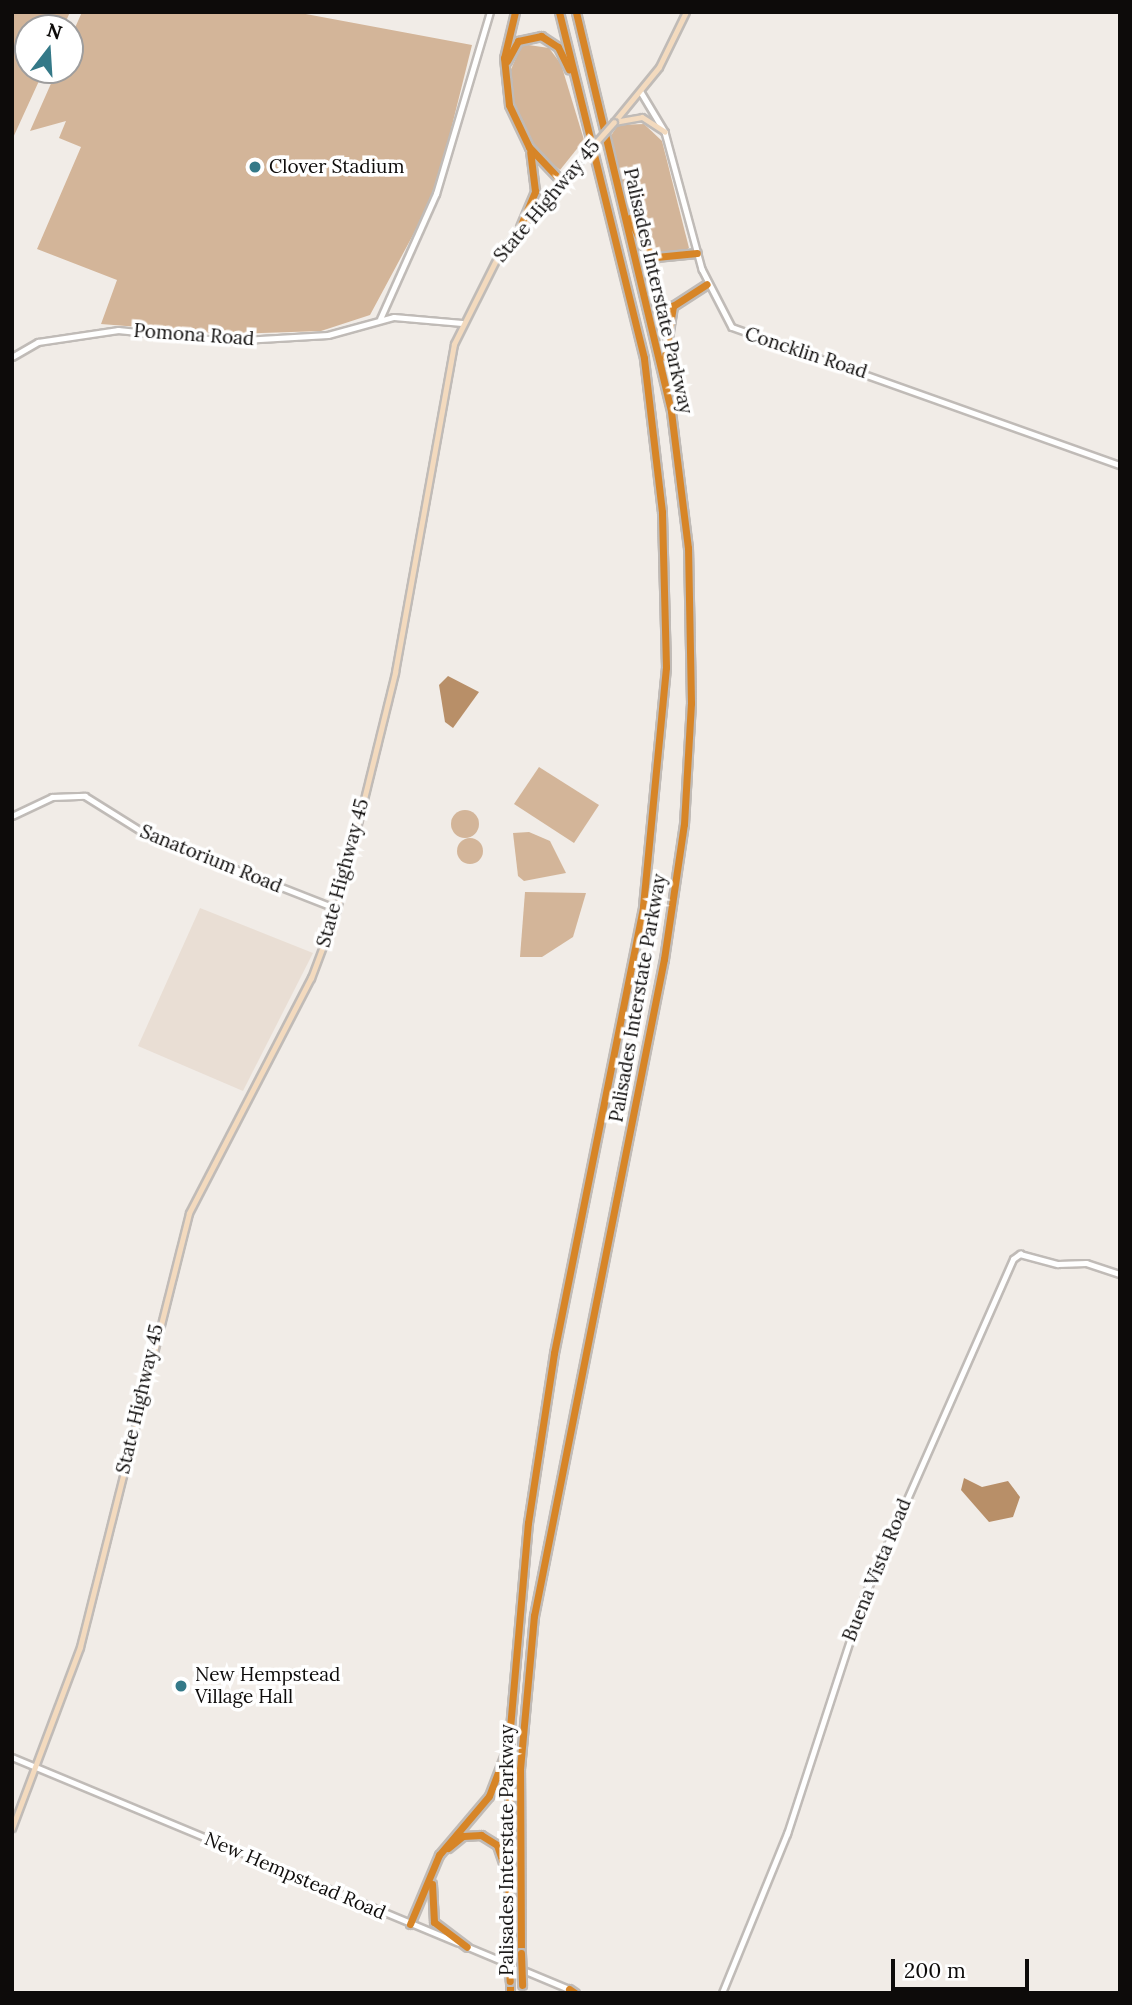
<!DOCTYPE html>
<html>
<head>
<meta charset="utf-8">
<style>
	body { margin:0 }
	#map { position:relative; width:1132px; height:2005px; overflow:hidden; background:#f1ece7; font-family:Lora,serif }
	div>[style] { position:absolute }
	.built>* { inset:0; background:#e9ded4 }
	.green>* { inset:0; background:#d3b599 }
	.round { border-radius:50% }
	.water>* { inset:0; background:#b88f68 }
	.roads { filter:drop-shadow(2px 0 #c0bbb7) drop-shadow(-2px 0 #c0bbb7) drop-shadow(0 2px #c0bbb7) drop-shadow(0 -2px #c0bbb7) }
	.tertiary>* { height:4.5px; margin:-2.25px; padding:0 2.25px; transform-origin:2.25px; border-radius:2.25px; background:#fff }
	.secondary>* { height:5px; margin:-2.5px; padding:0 2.5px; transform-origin:2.5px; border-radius:2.5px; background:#f3dabe }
	.motorway>* { height:7px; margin:-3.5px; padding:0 3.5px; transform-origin:3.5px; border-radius:3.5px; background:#d78527 }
	.bridges { filter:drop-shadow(2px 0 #c0bbb7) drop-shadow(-2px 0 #c0bbb7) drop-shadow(0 2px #c0bbb7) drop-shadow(0 -2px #c0bbb7) }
	.secondary-bridge>* { height:5px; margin:-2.5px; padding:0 2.5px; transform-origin:2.5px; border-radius:2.5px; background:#f3dabe }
	.motorway-bridge>* { height:7px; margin:-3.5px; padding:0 3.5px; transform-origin:3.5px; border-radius:3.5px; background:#d78527 }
	.dots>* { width:19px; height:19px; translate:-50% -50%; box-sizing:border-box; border:4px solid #fff; border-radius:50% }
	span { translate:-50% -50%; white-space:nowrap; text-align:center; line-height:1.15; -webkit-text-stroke:7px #fff; paint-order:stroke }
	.poi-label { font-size:19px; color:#0d0b0a }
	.left { translate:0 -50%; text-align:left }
	.street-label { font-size:19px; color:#0d0b0a }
	.frame { position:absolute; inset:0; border:14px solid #0d0b0a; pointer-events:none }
	.north { position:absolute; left:14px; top:14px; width:70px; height:70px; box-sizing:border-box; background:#fff; border:2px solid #9e9d9d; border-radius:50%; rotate:17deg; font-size:19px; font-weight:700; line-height:28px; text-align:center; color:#0d0b0a }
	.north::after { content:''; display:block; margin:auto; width:24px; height:32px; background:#347988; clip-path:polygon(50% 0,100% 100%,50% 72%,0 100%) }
	.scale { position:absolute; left:891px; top:1959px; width:138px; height:32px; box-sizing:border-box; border:4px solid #0d0b0a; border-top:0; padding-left:9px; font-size:21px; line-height:24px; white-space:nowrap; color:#0d0b0a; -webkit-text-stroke:5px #fff; paint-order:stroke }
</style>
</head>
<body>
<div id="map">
	<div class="built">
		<i style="clip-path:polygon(200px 908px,313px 953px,243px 1091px,138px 1046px)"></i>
	</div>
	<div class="green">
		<i style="clip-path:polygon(12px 12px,70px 12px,63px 28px,28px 28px,28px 70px,44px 70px,12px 140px)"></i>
		<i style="clip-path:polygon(82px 12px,295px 12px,472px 45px,435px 194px,370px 315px,321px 331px,227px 334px,101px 324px,117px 280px,37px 249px,81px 147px,59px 138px,66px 121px,30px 131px,57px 70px,70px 70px,70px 39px)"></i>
		<i style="clip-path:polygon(522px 44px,549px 48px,561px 64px,584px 140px,560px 170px,539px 153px,515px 109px,509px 74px)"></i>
		<i style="clip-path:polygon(644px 124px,662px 141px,689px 248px,676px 257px,657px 252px,639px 233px,608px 140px,618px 125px)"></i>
		<i style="clip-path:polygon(539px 767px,599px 805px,574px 843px,514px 804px)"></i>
		<i class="round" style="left:451px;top:810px;width:28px;height:28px"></i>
		<i style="clip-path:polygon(529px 832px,550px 841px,566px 873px,524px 881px,518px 876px,513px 833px)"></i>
		<i class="round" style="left:457px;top:838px;width:26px;height:26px"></i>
		<i style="clip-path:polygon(525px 892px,586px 893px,573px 937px,542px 957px,520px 957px)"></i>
	</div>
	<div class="water">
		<i style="clip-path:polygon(448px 676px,479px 692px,453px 728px,445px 722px,439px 685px)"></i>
		<i style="clip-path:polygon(964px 1478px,982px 1487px,1008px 1481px,1020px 1497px,1013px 1517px,989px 1522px,961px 1490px)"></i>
	</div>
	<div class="roads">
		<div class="tertiary">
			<i style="left:641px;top:92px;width:47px;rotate:59deg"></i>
			<i style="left:665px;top:132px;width:142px;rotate:74.9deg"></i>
			<i style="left:702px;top:269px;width:65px;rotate:62.7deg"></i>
			<i style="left:732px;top:327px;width:412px;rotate:19.6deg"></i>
			<i style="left:380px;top:319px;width:137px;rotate:-65.9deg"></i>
			<i style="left:436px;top:194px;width:190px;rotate:-73.5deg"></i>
			<i style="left:12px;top:357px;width:30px;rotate:-30deg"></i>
			<i style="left:38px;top:342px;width:81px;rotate:-8.5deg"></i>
			<i style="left:118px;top:330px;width:109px;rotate:5.8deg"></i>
			<i style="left:226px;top:341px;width:102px;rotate:-3.4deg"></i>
			<i style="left:328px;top:335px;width:68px;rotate:-15.3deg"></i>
			<i style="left:394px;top:317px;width:68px;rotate:5deg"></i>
			<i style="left:12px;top:816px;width:44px;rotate:-25.4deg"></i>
			<i style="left:52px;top:797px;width:33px;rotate:-2deg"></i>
			<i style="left:85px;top:796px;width:72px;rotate:31.9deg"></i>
			<i style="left:146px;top:834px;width:205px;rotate:21.4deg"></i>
			<i style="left:12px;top:1757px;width:483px;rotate:22.6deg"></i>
			<i style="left:466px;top:1946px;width:114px;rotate:22.7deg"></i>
			<i style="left:722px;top:1993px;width:172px;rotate:-67.8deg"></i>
			<i style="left:787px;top:1834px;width:249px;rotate:-72deg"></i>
			<i style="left:864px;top:1597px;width:369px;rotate:-66.2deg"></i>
			<i style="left:1013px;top:1259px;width:9px;rotate:-36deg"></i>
			<i style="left:1020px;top:1254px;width:39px;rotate:15deg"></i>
			<i style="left:1058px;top:1264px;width:28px;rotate:-2deg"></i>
			<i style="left:1086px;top:1263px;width:36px;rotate:18deg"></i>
		</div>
		<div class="secondary">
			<i style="left:614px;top:122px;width:71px;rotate:-50.7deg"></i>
			<i style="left:659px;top:67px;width:61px;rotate:-63.9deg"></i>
			<i style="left:614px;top:122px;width:28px;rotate:-10deg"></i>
			<i style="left:642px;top:117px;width:27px;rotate:33deg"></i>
			<i style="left:12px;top:1828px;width:193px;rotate:-69.4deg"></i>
			<i style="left:80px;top:1647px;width:447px;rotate:-75.9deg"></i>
			<i style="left:189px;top:1213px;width:265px;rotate:-62.6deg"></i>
			<i style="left:311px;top:978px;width:74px;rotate:-69.4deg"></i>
			<i style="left:337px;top:909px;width:244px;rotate:-76.2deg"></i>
			<i style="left:395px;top:672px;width:333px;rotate:-79.8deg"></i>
			<i style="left:454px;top:344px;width:101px;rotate:-63.4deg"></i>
			<i style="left:499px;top:254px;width:127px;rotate:-49.2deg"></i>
		</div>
		<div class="motorway">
			<i style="left:515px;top:12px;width:47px;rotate:103.4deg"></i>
			<i style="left:504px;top:58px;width:47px;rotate:83.9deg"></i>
			<i style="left:509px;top:105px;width:47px;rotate:64.5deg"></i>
			<i style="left:529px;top:147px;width:47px;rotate:46.7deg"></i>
			<i style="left:507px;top:61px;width:23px;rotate:-61deg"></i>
			<i style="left:518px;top:41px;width:24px;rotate:-12deg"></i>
			<i style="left:541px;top:36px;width:20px;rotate:33deg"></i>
			<i style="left:558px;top:47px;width:25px;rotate:64deg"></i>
			<i style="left:630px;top:218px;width:27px;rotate:66deg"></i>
			<i style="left:641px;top:243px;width:21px;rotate:43deg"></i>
			<i style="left:656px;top:257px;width:41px;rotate:-5.6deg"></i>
			<i style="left:520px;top:227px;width:39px;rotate:-67deg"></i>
			<i style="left:535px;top:191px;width:39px;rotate:-97deg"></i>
			<i style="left:665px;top:357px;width:52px;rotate:-81.1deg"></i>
			<i style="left:673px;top:306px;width:40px;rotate:-32.9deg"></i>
			<i style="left:448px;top:1848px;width:19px;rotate:-39deg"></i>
			<i style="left:463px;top:1836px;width:18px;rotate:-3deg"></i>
			<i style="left:481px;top:1835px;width:19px;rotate:32deg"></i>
			<i style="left:497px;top:1845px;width:18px;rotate:71deg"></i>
			<i style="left:432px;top:1884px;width:38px;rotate:87deg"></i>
			<i style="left:434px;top:1922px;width:41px;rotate:37.1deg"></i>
			<i style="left:410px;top:1924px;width:75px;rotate:-67.2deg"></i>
			<i style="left:439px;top:1855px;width:77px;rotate:-49.7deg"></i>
			<i style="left:489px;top:1796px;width:45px;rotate:-69.1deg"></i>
			<i style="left:508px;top:1948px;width:220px;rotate:-89.5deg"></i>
			<i style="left:510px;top:1728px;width:206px;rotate:-85deg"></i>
			<i style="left:528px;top:1523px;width:172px;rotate:-81.3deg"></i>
			<i style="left:554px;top:1353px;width:456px;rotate:-78.7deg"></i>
			<i style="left:643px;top:906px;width:240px;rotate:-84.5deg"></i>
			<i style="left:666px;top:667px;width:155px;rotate:-91.5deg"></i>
			<i style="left:662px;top:512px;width:155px;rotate:-96.7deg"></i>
			<i style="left:644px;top:358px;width:356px;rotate:-103.8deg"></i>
			<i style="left:521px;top:1953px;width:184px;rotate:-90.3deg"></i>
			<i style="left:520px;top:1769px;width:154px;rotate:-84.8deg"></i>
			<i style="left:534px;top:1616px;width:670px;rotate:-78.81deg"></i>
			<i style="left:664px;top:959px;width:136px;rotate:-81.6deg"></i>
			<i style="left:684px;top:824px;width:121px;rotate:-86.7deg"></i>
			<i style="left:691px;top:703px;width:155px;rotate:-91.1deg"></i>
			<i style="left:688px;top:548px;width:138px;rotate:-97.1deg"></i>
			<i style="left:671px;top:411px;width:410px;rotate:-103.4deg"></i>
			<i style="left:510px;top:1981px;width:12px;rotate:90deg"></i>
			<i style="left:569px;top:1989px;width:7px;rotate:34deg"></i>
		</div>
	</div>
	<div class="bridges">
		<div class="secondary-bridge">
			<i style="left:582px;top:158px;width:48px;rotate:-48.4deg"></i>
		</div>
		<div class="motorway-bridge">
			<i style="left:508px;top:1948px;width:33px;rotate:87deg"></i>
			<i style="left:521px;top:1953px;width:32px;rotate:88deg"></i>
		</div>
	</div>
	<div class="dots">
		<i style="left:255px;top:167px;background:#347988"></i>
		<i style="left:181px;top:1686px;background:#347988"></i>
	</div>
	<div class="poi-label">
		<span class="left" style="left:269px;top:167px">Clover Stadium</span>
		<span class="left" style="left:195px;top:1686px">New Hempstead<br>Village Hall</span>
	</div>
	<div class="street-label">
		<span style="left:547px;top:201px;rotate:-50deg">State Highway 45</span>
		<span style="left:658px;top:291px;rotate:77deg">Palisades Interstate Parkway</span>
		<span style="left:194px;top:335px;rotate:4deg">Pomona Road</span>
		<span style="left:806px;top:353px;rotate:18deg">Concklin Road</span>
		<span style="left:211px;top:859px;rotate:22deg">Sanatorium Road</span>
		<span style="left:343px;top:873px;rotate:-75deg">State Highway 45</span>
		<span style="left:638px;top:998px;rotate:-80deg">Palisades Interstate Parkway</span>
		<span style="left:140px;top:1399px;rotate:-77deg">State Highway 45</span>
		<span style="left:877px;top:1570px;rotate:-68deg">Buena Vista Road</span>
		<span style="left:507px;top:1850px;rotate:-90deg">Palisades Interstate Parkway</span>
		<span style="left:295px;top:1876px;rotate:23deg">New Hempstead Road</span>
	</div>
	<div class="frame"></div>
	<div class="north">N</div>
	<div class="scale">200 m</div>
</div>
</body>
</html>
